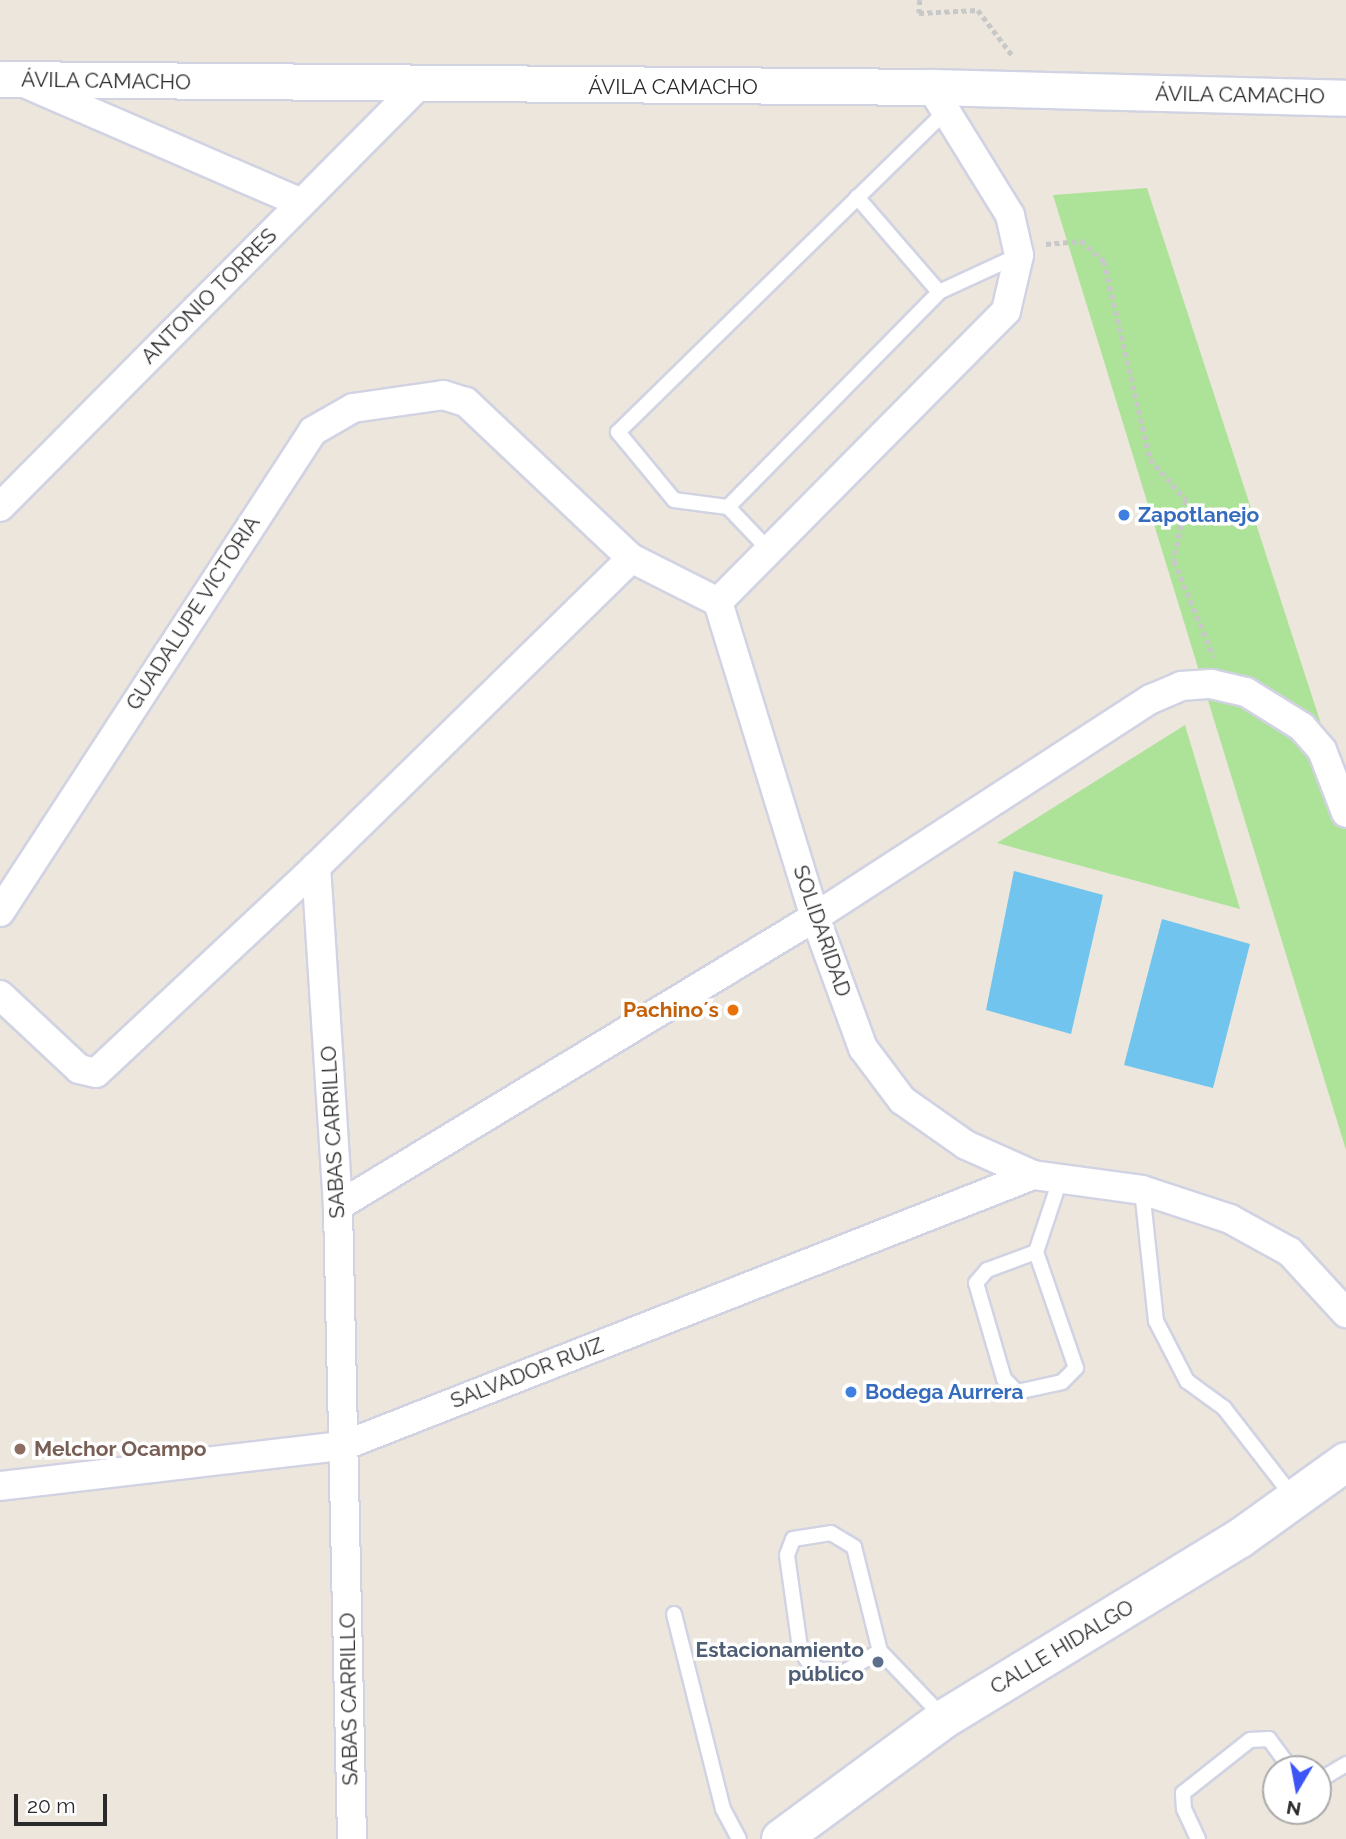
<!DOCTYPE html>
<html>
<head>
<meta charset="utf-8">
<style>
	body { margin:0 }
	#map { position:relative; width:1346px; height:1839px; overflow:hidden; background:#ece6dc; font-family:Raleway,sans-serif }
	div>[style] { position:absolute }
	.green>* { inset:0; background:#ade299 }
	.water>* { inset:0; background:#70c4ed }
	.path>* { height:4.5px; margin-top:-2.25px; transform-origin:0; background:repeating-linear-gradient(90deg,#c8c8c8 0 5px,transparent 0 8.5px) }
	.roads { filter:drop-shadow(2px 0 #d1d3e3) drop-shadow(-2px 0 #d1d3e3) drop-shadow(0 2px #d1d3e3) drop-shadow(0 -2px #d1d3e3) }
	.service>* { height:14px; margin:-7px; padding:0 7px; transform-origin:7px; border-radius:7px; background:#fff }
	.minor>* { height:28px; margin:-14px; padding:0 14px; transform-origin:14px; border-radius:14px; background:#fff }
	.tertiary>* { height:35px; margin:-17.5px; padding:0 17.5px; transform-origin:17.5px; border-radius:17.5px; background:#fff }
	.secondary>* { height:38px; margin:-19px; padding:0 19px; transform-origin:19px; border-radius:19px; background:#fff }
	.dots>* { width:19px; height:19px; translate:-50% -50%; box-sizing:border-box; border:4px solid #fff; border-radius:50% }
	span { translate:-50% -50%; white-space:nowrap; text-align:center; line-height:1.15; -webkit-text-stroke:7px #fff; paint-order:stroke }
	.street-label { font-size:21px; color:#2a2a2a }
	.shop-label { font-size:21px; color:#366cbe; font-weight:700 }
	.left { translate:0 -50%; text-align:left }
	.food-label { font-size:21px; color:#c56008; font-weight:700 }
	.right { translate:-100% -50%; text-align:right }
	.education-label { font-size:21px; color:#785e54; font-weight:700 }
	.service-label { font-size:21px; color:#4e5e75; font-weight:700 }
	.north { position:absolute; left:1262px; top:1755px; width:70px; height:70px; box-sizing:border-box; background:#fff; border:2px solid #aaa; border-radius:50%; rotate:190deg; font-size:19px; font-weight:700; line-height:28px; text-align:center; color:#2a2a2a }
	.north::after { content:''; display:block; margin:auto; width:24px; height:32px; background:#3d55f7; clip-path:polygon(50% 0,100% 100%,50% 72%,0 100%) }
	.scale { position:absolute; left:14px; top:1794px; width:93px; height:32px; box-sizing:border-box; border:4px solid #2a2a2a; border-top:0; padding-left:9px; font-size:21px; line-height:24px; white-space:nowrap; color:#2a2a2a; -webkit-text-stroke:5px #fff; paint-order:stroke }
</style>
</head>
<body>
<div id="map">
	<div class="green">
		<i style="clip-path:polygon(1147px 188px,1346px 801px,1346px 1150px,1053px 195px)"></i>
		<i style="clip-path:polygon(1185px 725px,1240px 909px,997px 843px)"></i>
	</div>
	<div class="water">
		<i style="clip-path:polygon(1014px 871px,1103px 895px,1071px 1034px,986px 1010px)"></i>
		<i style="clip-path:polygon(1162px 919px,1250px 944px,1213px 1088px,1124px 1065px)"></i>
	</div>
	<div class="path">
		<i style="left:920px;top:0;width:13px;rotate:94deg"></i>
		<i style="left:919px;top:13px;width:59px;rotate:-2.9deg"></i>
		<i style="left:978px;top:10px;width:56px;rotate:52.9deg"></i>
		<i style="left:1046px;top:244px;width:35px;rotate:-5deg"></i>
		<i style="left:1081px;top:241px;width:30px;rotate:41deg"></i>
		<i style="left:1104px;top:261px;width:203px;rotate:76.9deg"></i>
		<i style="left:1150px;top:459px;width:55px;rotate:48.7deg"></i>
		<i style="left:1186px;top:500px;width:62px;rotate:101.1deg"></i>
		<i style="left:1174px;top:561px;width:104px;rotate:67.4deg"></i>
	</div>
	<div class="roads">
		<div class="service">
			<i style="left:946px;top:111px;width:459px;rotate:135.6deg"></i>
			<i style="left:618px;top:432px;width:88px;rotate:50.5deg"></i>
			<i style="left:674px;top:500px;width:54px;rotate:7.4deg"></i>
			<i style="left:728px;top:507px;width:301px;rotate:-45.5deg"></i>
			<i style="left:939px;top:292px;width:88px;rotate:-24.8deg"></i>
			<i style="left:857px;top:197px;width:125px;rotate:49.2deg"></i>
			<i style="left:728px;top:507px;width:59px;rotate:46.4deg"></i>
			<i style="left:1142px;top:1190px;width:132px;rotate:83.9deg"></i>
			<i style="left:1156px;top:1321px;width:68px;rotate:62.7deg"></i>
			<i style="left:1187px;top:1381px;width:46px;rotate:36.1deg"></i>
			<i style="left:1224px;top:1408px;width:113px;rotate:52.2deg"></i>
			<i style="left:1036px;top:1252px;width:52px;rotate:159.8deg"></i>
			<i style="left:987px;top:1270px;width:17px;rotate:130deg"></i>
			<i style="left:976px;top:1283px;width:100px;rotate:73.7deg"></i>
			<i style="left:1004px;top:1379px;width:18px;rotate:45deg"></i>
			<i style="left:1017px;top:1392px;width:46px;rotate:-12.5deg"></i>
			<i style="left:1062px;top:1382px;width:20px;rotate:-45deg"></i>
			<i style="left:1076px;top:1368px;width:123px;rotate:-109deg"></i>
			<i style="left:1036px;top:1252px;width:76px;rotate:-71.6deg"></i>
			<i style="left:674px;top:1614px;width:201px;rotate:75.9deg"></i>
			<i style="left:723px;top:1809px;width:34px;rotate:62deg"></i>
			<i style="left:880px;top:1651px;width:42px;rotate:149.7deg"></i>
			<i style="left:844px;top:1672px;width:27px;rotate:-174deg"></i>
			<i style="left:817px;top:1669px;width:13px;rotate:-138deg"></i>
			<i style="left:807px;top:1660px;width:14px;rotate:-120deg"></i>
			<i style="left:800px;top:1648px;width:94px;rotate:-98deg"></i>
			<i style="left:787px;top:1555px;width:17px;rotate:-69deg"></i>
			<i style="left:793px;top:1539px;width:38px;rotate:-9deg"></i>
			<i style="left:831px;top:1533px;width:27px;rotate:31deg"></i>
			<i style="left:854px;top:1547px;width:107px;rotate:76deg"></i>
			<i style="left:880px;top:1651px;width:93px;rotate:46.3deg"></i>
			<i style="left:1318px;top:1781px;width:33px;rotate:-31deg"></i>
			<i style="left:1198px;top:1839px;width:33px;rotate:-115deg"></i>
			<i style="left:1184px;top:1809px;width:16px;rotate:-94deg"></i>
			<i style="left:1183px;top:1793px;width:85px;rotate:-38.3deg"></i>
			<i style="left:1250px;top:1740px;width:19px;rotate:-3deg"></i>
			<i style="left:1269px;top:1739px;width:37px;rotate:54deg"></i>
		</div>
		<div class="minor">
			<i style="left:24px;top:83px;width:302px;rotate:23.4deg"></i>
			<i style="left:0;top:507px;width:593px;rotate:-45.2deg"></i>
			<i style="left:718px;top:602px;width:409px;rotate:-45.3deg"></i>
			<i style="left:1006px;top:311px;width:57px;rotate:-76.9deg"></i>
			<i style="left:1019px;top:255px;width:41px;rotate:-102.7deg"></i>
			<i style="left:1010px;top:215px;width:150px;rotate:-121.7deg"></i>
			<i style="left:0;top:912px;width:574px;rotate:-56.95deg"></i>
			<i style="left:313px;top:431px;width:46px;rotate:-29.9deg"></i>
			<i style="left:353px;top:408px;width:91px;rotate:-8.2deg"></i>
			<i style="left:443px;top:395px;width:24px;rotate:17deg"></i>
			<i style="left:466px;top:402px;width:227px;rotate:43.4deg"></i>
			<i style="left:631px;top:558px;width:97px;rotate:26.8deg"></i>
			<i style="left:718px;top:602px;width:330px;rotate:72.9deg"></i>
			<i style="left:815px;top:917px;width:140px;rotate:69.9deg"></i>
			<i style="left:863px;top:1048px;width:65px;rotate:53.1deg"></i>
			<i style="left:902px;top:1100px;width:78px;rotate:35.1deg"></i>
			<i style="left:966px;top:1145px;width:73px;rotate:24.1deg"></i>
			<i style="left:1033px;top:1175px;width:110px;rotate:7.8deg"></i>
			<i style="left:1142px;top:1190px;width:93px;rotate:18.2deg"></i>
			<i style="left:1230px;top:1219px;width:68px;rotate:28.8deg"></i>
			<i style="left:1290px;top:1252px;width:83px;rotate:47.4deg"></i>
			<i style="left:0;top:995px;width:108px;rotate:43.1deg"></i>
			<i style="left:79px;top:1069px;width:17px;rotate:13deg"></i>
			<i style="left:96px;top:1073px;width:301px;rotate:-43.1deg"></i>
			<i style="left:338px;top:1206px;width:558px;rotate:-31.21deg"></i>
			<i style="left:815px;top:917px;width:401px;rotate:-33deg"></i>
			<i style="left:1151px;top:699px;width:33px;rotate:-23deg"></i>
			<i style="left:1181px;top:686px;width:30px;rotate:-4deg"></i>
			<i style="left:1211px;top:684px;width:36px;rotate:13deg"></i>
			<i style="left:1246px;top:692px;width:66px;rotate:32deg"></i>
			<i style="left:1302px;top:727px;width:30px;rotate:49deg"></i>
			<i style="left:1322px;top:750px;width:67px;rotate:69.1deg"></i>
			<i style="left:0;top:1486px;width:345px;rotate:-6.7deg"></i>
			<i style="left:343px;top:1446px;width:741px;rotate:-21.44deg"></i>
			<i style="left:352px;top:1839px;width:633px;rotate:-91.27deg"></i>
			<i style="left:338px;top:1206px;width:340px;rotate:-93.7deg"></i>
			<i style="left:316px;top:867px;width:441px;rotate:-44.4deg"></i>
		</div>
		<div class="tertiary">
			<i style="left:0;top:79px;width:931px;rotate:0.49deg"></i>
			<i style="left:931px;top:87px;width:415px;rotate:1.5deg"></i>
		</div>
		<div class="secondary">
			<i style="left:781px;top:1839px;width:202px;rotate:-36.4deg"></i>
			<i style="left:944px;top:1719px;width:346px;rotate:-31.4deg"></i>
			<i style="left:1239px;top:1539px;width:132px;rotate:-35.7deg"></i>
		</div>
	</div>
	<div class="dots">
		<i style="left:1124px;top:515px;background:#3f7fe0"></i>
		<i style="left:733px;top:1010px;background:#e8710a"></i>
		<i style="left:851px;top:1392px;background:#3f7fe0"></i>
		<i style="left:20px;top:1449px;background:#8d6e63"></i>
		<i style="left:878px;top:1662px;background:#5c6f8a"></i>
	</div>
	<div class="street-label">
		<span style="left:106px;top:81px;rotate:1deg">ÁVILA CAMACHO</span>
		<span style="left:673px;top:87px">ÁVILA CAMACHO</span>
		<span style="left:1240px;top:95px;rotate:1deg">ÁVILA CAMACHO</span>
		<span style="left:209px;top:296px;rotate:-45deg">ANTONIO TORRES</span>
		<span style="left:193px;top:613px;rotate:-57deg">GUADALUPE VICTORIA</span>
		<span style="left:822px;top:931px;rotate:71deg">SOLIDARIDAD</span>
		<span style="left:333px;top:1132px;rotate:-93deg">SABAS CARRILLO</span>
		<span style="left:527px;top:1373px;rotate:-21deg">SALVADOR RUIZ</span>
		<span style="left:1062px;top:1647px;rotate:-31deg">CALLE HIDALGO</span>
		<span style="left:349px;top:1699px;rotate:-91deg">SABAS CARRILLO</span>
	</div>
	<div class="shop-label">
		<span class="left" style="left:1138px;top:515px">Zapotlanejo</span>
		<span class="left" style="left:865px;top:1392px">Bodega Aurrera</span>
	</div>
	<div class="food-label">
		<span class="right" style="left:719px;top:1010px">Pachino´s</span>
	</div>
	<div class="education-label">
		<span class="left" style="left:34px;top:1449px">Melchor Ocampo</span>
	</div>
	<div class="service-label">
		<span class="right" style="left:864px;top:1662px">Estacionamiento<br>público</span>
	</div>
	<div class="north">N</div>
	<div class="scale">20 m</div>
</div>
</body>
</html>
